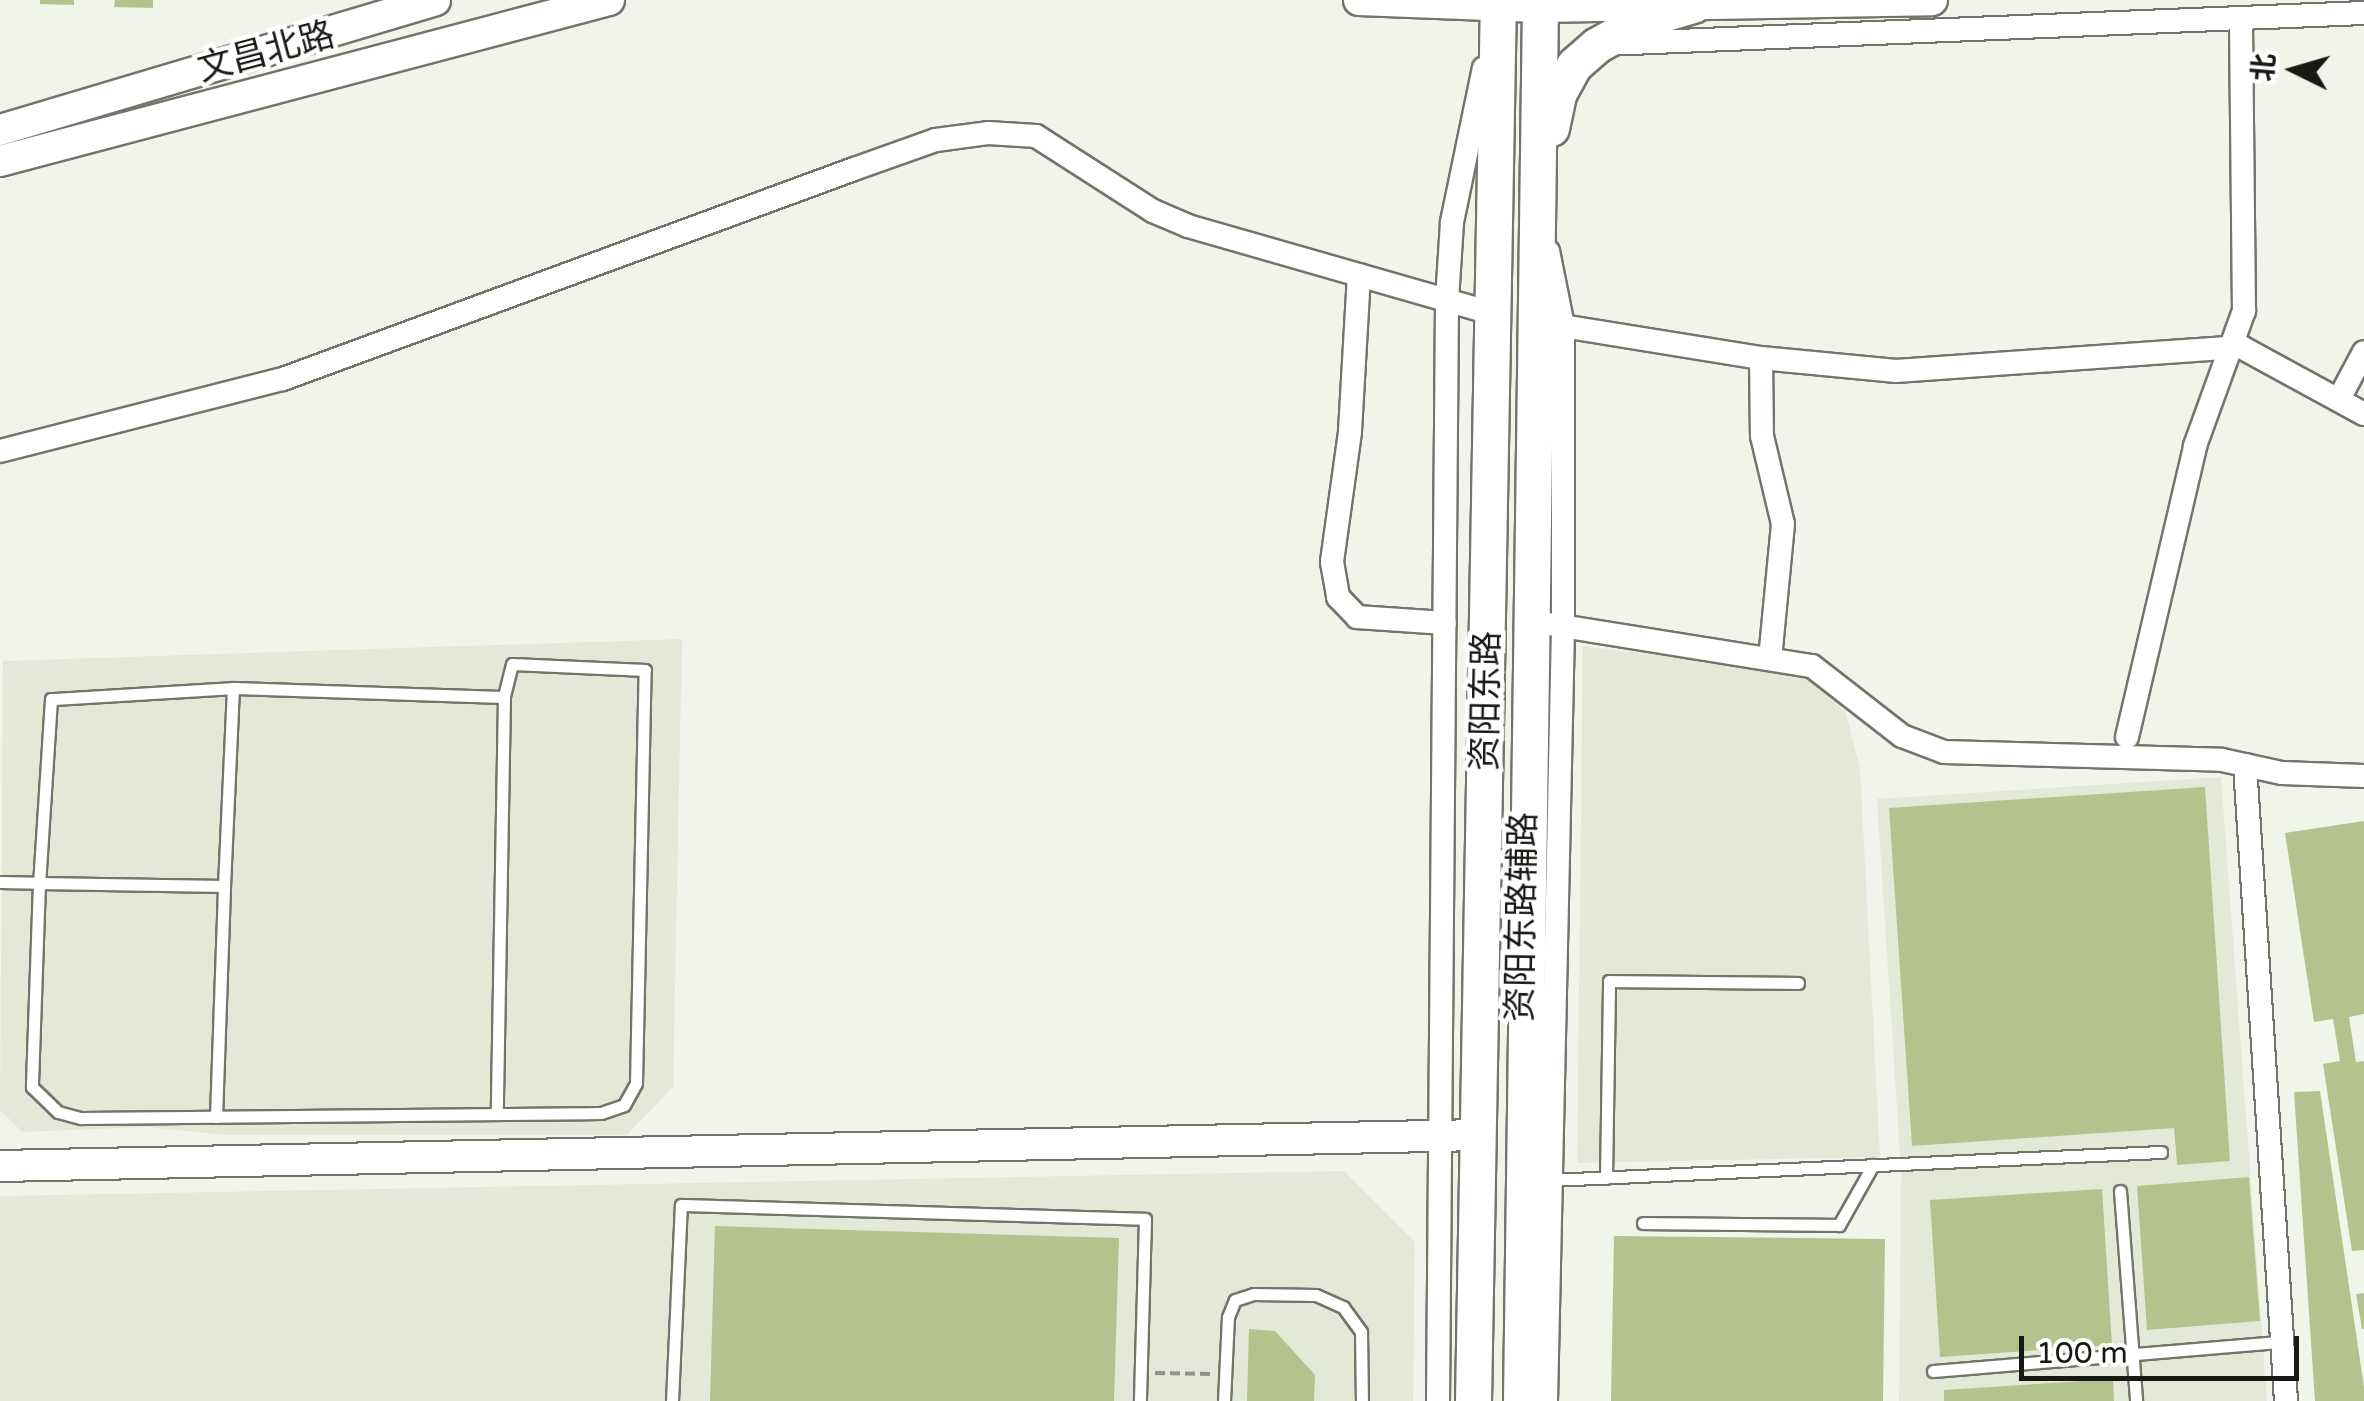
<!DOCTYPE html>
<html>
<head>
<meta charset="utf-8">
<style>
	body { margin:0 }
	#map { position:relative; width:2364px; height:1401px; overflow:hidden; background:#f1f4e9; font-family:"Varela Round","Noto Sans SC",sans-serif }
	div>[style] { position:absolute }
	.built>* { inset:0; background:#e4e9d7 }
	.building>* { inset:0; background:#b4c38d }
	.path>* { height:4px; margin-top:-2px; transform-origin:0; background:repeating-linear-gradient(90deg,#90928a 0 10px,transparent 0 15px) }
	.roads { filter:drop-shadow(2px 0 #72756c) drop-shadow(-2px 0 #72756c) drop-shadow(0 2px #72756c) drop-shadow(0 -2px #72756c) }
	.lane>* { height:11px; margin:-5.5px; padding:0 5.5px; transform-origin:5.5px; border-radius:5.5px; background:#fff }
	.street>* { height:22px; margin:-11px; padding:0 11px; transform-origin:11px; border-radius:11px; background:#fff }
	.secondary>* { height:30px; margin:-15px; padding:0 15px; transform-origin:15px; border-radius:15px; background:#fff }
	.primary>* { height:35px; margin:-17.5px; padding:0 17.5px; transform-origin:17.5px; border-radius:17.5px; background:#fff }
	span { translate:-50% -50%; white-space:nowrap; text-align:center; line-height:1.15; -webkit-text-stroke:9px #fff; paint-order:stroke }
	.street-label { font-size:35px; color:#181915 }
	.north { position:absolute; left:2244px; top:20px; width:100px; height:100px; -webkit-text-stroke:8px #fff; paint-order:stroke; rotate:275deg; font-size:28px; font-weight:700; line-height:40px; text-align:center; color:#181915 }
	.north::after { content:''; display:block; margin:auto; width:35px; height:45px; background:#181915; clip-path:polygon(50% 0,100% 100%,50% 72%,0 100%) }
	.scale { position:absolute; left:2019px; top:1336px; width:280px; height:45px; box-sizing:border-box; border:5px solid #181915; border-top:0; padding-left:12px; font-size:30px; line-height:35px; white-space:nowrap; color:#181915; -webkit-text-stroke:8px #fff; paint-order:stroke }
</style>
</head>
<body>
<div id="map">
	<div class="built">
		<i style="clip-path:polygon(682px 639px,673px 1087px,627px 1135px,225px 1135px,148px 1127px,22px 1132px,0 1110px,3px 661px)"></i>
		<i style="clip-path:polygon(1583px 646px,1807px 674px,1846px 713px,1860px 768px,1880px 1157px,1577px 1163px)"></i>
		<i style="clip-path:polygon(2221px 777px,2267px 1401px,1899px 1401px,1901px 1170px,1877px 799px)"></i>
		<i style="clip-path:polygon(1344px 1171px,1415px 1242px,1413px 1401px,0 1401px,0 1196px)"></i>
	</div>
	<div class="building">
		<i style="clip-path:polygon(40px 0,74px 0,74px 5px,40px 4px)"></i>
		<i style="clip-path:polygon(115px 0,153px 0,153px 8px,114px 7px)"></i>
		<i style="clip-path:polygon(2205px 787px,2230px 1161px,2177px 1165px,2174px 1128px,1912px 1146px,1889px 808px)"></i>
		<i style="clip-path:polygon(2364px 821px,2364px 1014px,2349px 1017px,2356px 1062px,2364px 1061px,2364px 1250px,2352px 1251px,2323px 1064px,2340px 1061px,2333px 1019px,2314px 1022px,2285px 833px)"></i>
		<i style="clip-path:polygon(2320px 1091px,2364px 1387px,2364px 1401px,2315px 1401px,2294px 1092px)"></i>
		<i style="clip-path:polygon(2249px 1177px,2260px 1321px,2147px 1330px,2137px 1186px)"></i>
		<i style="clip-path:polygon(2102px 1189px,2112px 1345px,1940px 1357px,1930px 1200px)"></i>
		<i style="clip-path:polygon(715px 1226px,1119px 1238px,1114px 1401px,710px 1401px)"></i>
		<i style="clip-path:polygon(1614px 1236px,1885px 1239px,1883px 1401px,1611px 1401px)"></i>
		<i style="clip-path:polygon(2364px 1293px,2364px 1329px,2362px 1329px,2356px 1294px)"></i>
		<i style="clip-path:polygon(1249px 1329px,1275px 1331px,1315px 1375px,1314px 1401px,1247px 1401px)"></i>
		<i style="clip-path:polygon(2113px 1379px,2114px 1401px,1944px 1401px,1944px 1390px)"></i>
	</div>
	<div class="path">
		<i style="left:1155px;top:1373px;width:55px;rotate:1deg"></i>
	</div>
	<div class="roads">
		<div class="lane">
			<i style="left:233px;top:688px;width:271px;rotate:1.9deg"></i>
			<i style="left:0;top:882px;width:39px;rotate:1deg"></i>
			<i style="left:39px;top:883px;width:185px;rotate:0.9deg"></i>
			<i style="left:224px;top:886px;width:198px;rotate:-87.4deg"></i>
			<i style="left:233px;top:688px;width:182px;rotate:176.5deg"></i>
			<i style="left:51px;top:699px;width:184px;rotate:93.7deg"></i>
			<i style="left:39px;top:883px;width:204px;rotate:92deg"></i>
			<i style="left:32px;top:1087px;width:36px;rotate:44deg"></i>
			<i style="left:58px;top:1112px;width:24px;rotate:15deg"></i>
			<i style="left:81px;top:1118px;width:520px;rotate:-0.55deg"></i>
			<i style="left:601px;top:1113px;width:24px;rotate:-19deg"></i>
			<i style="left:624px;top:1105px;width:25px;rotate:-61deg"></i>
			<i style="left:636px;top:1083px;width:413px;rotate:-88.8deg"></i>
			<i style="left:645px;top:670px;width:133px;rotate:-177.4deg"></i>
			<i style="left:512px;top:664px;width:34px;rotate:104deg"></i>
			<i style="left:504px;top:697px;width:417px;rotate:91deg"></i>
			<i style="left:216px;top:1117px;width:231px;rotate:-88deg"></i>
			<i style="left:1606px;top:1178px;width:197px;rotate:-89.1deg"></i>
			<i style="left:1609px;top:981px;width:189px;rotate:0.6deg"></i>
			<i style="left:1551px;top:1180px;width:611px;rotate:-2.63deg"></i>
			<i style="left:2120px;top:1191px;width:211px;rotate:85.6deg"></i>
			<i style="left:1643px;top:1223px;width:196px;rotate:0.6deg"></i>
			<i style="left:1839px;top:1225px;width:69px;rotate:-60.5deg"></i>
			<i style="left:1933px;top:1371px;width:350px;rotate:-4.8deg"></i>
			<i style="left:672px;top:1401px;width:196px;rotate:-87.4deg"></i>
			<i style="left:681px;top:1205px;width:464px;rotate:1.7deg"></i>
			<i style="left:1145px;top:1219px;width:182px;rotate:91.6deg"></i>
			<i style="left:1224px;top:1401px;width:84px;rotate:-87.3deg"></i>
			<i style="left:1228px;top:1317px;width:18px;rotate:-68deg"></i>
			<i style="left:1235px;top:1300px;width:19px;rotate:-18deg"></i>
			<i style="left:1253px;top:1294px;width:63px;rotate:0.9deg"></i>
			<i style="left:1316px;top:1295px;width:30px;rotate:24deg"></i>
			<i style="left:1343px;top:1307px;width:31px;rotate:54deg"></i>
			<i style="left:1361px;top:1332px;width:69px;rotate:89.2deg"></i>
		</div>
		<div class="street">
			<i style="left:1605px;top:44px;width:760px;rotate:-2.34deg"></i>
			<i style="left:1359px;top:275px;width:157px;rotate:93.3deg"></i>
			<i style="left:1350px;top:432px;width:131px;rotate:97.9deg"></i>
			<i style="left:1332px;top:562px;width:36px;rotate:80deg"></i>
			<i style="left:1338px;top:597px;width:28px;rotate:46deg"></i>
			<i style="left:1357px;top:617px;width:88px;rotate:3.9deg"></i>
			<i style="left:1550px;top:324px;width:214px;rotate:9.2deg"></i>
			<i style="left:1761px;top:358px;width:136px;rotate:5.5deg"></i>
			<i style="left:1896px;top:371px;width:346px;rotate:-4deg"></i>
			<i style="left:2241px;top:347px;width:140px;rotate:28.6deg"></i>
			<i style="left:1761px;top:358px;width:78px;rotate:89.3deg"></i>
			<i style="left:1762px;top:436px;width:90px;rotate:76.6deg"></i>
			<i style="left:1783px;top:524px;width:135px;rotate:95.5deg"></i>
			<i style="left:2339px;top:399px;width:53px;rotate:-62deg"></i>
			<i style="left:0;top:451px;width:292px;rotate:-14.3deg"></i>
			<i style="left:283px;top:379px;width:608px;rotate:-20.19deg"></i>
			<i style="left:854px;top:169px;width:87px;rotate:-19.5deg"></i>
			<i style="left:936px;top:140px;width:52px;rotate:-7.7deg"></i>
			<i style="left:988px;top:133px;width:48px;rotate:3.6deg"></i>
			<i style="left:1036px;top:136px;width:139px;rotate:32.7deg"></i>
			<i style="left:1153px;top:211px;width:38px;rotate:23deg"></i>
			<i style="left:1188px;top:226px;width:315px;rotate:16deg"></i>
			<i style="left:1549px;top:624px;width:266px;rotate:9.1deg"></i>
			<i style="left:1812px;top:666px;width:114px;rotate:37.9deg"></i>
			<i style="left:1902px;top:736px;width:45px;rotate:20.9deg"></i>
			<i style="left:1944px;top:752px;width:278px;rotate:1.6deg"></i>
			<i style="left:2222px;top:760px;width:61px;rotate:12.2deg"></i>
			<i style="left:2282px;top:773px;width:82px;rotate:2.1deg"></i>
			<i style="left:2127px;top:737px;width:299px;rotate:-76.8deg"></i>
			<i style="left:2195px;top:446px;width:144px;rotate:-70.1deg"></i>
			<i style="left:2244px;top:311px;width:291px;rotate:-90.6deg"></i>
			<i style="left:2245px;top:765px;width:637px;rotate:86.31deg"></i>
			<i style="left:1438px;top:1401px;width:1101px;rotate:-89.53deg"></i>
			<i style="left:1447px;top:300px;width:78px;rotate:-86.3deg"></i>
			<i style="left:1452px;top:222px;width:157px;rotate:-78.3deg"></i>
			<i style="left:1546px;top:1401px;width:775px;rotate:-88.74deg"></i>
			<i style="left:1563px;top:626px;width:300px;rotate:-90deg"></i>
			<i style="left:1563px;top:326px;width:76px;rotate:-101.3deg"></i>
		</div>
		<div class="secondary">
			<i style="left:1359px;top:0;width:181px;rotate:2.2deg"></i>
			<i style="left:1540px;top:7px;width:392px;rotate:-1deg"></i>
			<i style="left:0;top:130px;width:454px;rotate:-16.6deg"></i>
			<i style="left:0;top:161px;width:630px;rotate:-14.81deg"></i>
			<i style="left:0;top:1166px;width:1480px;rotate:-1.2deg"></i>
		</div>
		<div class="primary">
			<i style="left:1551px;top:128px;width:35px;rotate:-78deg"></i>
			<i style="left:1558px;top:94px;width:33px;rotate:-61deg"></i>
			<i style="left:1574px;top:65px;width:30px;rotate:-41deg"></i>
			<i style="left:1597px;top:45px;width:51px;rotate:-29.1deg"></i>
			<i style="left:1642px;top:20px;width:53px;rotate:-16.4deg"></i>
			<i style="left:1473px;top:1401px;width:1401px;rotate:-88.98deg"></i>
			<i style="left:1521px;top:1401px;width:1401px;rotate:-89.22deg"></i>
		</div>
	</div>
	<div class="street-label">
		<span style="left:266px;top:52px;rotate:-15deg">文昌北路</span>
		<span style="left:1486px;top:701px;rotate:-89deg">资阳东路</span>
		<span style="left:1522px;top:917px;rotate:-89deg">资阳东路辅路</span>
	</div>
	<div class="north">北</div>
	<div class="scale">100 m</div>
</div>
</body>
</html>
